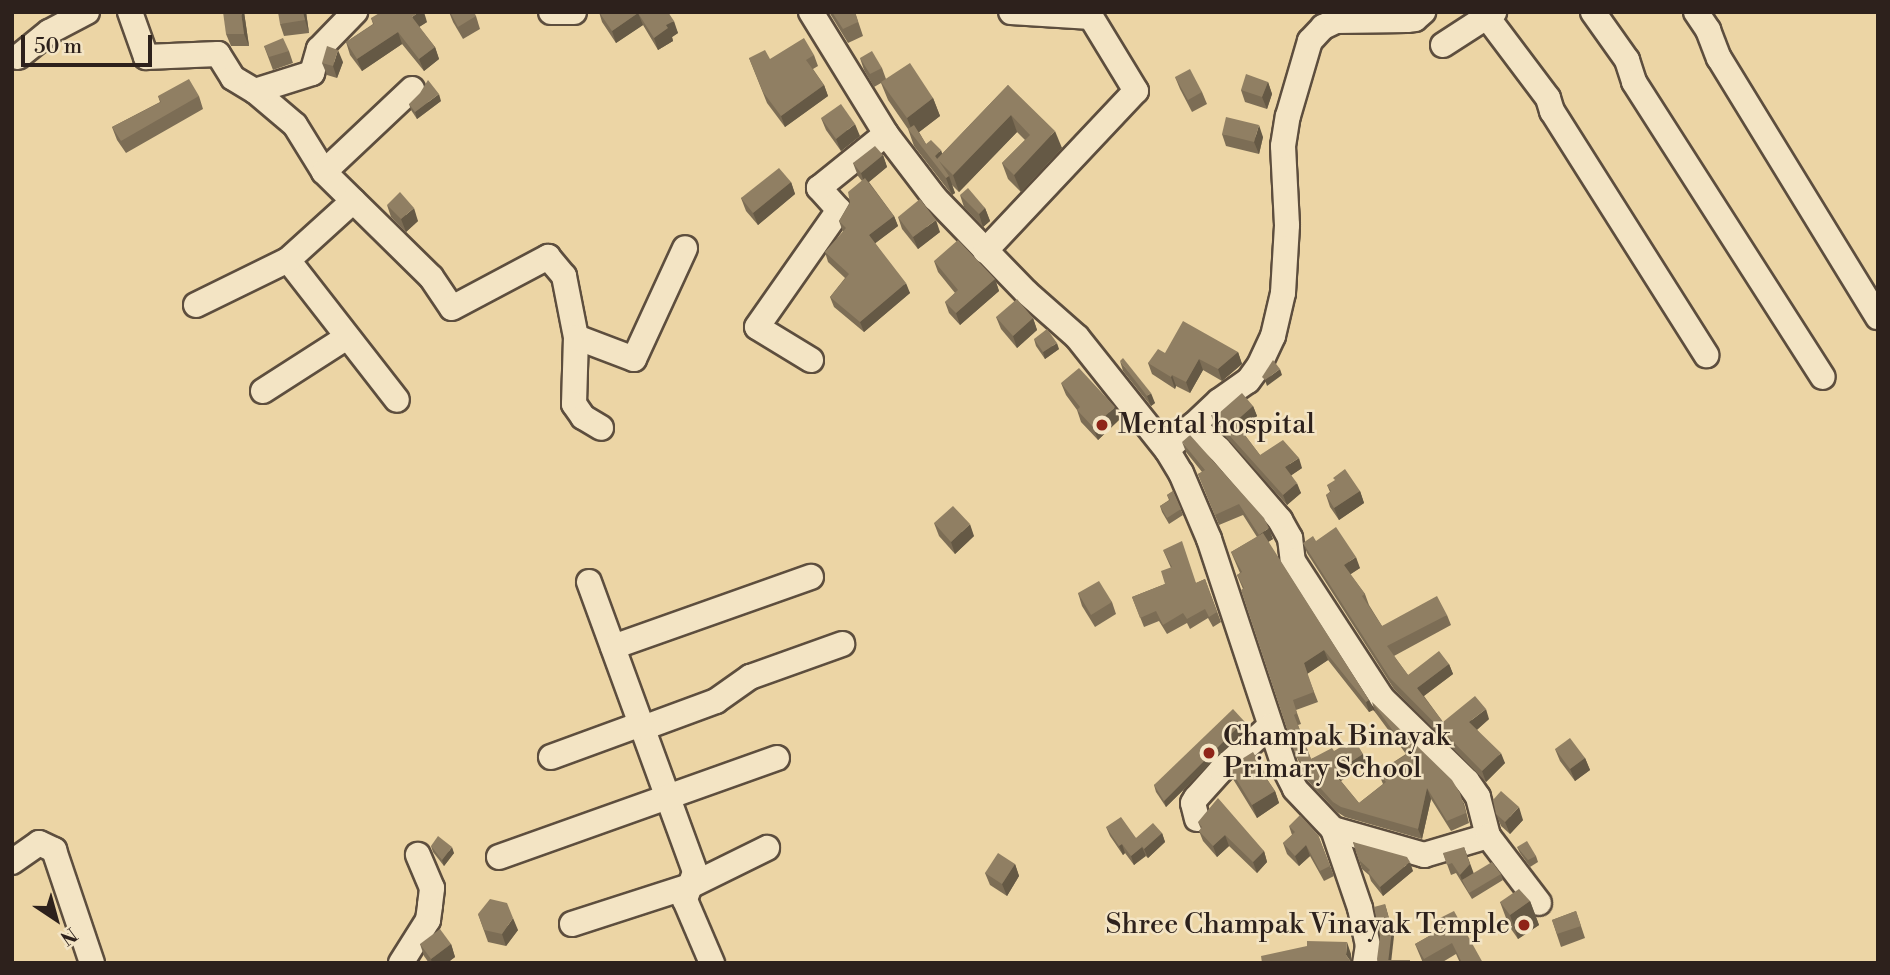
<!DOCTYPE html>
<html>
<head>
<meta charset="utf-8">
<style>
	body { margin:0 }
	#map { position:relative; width:1890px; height:975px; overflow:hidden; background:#ecd5a5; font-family:"Libre Bodoni",serif }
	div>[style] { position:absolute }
	.roads { filter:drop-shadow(2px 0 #5d4e3e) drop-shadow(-2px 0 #5d4e3e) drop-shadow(0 2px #5d4e3e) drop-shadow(0 -2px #5d4e3e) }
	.minor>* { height:24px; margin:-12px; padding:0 12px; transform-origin:12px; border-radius:12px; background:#f3e4c4 }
	.wall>* { inset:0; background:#7c6d55 }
	.shaded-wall>* { inset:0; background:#655945 }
	.building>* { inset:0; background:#907f63 }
	.dots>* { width:19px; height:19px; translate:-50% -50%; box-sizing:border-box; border:4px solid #f3e4c4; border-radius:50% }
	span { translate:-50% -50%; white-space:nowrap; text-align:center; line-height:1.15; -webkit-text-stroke:5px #f3e4c4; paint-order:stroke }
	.poi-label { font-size:28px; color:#2d211c }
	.left { translate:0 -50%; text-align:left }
	.right { translate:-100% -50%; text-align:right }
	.frame { position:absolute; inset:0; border:14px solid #2d211c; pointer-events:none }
	.north { position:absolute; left:21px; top:884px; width:70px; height:70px; -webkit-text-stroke:5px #f3e4c4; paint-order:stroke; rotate:144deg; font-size:19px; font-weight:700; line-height:28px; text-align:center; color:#2d211c }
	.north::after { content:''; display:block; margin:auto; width:24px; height:32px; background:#2d211c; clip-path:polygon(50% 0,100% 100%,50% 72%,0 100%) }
	.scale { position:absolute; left:21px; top:35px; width:131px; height:32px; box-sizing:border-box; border:4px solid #2d211c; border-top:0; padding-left:9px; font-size:21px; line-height:24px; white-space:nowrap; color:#2d211c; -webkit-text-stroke:5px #f3e4c4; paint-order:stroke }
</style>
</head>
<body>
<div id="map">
	<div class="roads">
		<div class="minor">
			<i style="left:130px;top:12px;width:48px;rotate:70.4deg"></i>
			<i style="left:146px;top:57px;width:72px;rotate:-2.4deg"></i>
			<i style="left:218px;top:54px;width:28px;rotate:58deg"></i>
			<i style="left:233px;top:78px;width:26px;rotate:31deg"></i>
			<i style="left:255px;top:91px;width:52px;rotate:40.4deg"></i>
			<i style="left:295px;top:125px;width:55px;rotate:58.3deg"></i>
			<i style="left:324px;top:172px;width:150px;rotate:44.5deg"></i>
			<i style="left:431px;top:277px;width:37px;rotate:56deg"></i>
			<i style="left:452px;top:308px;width:109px;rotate:-28deg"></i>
			<i style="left:548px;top:257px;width:25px;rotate:50deg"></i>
			<i style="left:564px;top:276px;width:62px;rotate:78.9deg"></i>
			<i style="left:576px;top:337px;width:67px;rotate:91.7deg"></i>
			<i style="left:574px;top:404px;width:16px;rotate:55deg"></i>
			<i style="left:583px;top:417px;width:21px;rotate:31deg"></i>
			<i style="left:551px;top:12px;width:23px"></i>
			<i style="left:811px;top:12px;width:143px;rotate:58.4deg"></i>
			<i style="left:886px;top:134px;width:81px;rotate:52.6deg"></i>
			<i style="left:935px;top:198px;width:131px;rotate:45.9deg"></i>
			<i style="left:1026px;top:292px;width:68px;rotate:41.4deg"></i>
			<i style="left:1077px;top:337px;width:144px;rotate:51.5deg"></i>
			<i style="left:1167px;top:450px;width:27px;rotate:59deg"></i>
			<i style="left:1181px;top:473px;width:72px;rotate:67deg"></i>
			<i style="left:1209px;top:539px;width:242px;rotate:71.7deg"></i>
			<i style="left:1285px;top:769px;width:22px;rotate:63deg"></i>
			<i style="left:1295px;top:789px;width:55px;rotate:46.5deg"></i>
			<i style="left:1333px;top:829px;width:83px;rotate:71.1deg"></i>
			<i style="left:1360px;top:908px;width:38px;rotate:78deg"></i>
			<i style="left:1368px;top:945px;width:18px;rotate:99deg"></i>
			<i style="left:1593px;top:12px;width:59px;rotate:54.7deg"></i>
			<i style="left:1627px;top:60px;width:23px;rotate:72deg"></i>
			<i style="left:1634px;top:82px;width:350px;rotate:57.4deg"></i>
			<i style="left:1696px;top:12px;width:22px;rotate:56deg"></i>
			<i style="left:1708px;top:30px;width:30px;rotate:69deg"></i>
			<i style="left:1719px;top:58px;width:304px;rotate:58.5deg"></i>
			<i style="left:1487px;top:17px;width:101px;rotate:53deg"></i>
			<i style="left:1548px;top:98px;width:14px;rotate:73deg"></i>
			<i style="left:1552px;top:111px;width:289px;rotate:57.7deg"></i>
			<i style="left:1443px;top:45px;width:61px;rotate:-32.9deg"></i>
			<i style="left:18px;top:57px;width:40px;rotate:-39deg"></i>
			<i style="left:49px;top:32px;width:43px;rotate:-27.8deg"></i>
			<i style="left:255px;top:91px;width:60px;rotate:-17.5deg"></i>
			<i style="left:312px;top:73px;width:25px;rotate:-74deg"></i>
			<i style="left:319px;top:49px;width:52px;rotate:-45.8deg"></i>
			<i style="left:324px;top:172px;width:121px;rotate:-43.3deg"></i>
			<i style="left:985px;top:251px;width:220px;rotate:-46.7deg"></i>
			<i style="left:1136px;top:91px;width:87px;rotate:-121.3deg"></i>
			<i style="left:1091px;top:17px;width:80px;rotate:-176.4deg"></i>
			<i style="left:288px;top:260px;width:177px;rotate:52.1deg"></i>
			<i style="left:196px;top:305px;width:102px;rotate:-26.1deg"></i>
			<i style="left:288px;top:260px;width:88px;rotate:-42.2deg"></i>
			<i style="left:576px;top:337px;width:62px;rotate:20.8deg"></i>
			<i style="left:634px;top:359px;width:122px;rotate:-65.3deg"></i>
			<i style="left:811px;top:360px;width:63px;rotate:-148.6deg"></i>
			<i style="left:757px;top:327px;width:143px;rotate:-55deg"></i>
			<i style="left:839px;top:210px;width:30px;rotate:-132deg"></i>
			<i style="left:819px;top:188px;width:86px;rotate:-38.9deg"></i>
			<i style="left:263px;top:391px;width:100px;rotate:-32.7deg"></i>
			<i style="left:1193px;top:425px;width:35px;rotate:43deg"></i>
			<i style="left:1219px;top:449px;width:94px;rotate:49.3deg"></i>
			<i style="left:1280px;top:520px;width:21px;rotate:61deg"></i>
			<i style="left:1290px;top:538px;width:23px;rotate:83deg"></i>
			<i style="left:1293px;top:561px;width:163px;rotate:57deg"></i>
			<i style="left:1382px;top:698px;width:119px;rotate:44.3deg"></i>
			<i style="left:1467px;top:781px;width:19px;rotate:55deg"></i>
			<i style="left:1478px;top:797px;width:40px;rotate:75.6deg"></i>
			<i style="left:1167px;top:450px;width:71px;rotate:-43.3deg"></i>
			<i style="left:1219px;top:401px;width:35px;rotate:-35deg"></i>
			<i style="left:1248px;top:381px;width:19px;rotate:-54deg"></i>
			<i style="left:1259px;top:366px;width:33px;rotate:-65deg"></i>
			<i style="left:1273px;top:336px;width:44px;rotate:-76.9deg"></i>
			<i style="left:1283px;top:293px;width:68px;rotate:-86.6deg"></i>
			<i style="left:1287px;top:225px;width:79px;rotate:-92.9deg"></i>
			<i style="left:1283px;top:146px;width:30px;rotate:-81deg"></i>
			<i style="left:1288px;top:116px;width:78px;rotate:-73.7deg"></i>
			<i style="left:1310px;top:41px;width:19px;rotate:-47deg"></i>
			<i style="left:1323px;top:27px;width:14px;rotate:-25deg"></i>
			<i style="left:1336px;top:21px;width:71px;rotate:-0.8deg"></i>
			<i style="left:1407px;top:20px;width:8px;rotate:-7deg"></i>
			<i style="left:1415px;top:19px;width:11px;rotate:-41deg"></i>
			<i style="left:589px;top:582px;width:309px;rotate:69.9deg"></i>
			<i style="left:695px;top:872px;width:30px;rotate:110deg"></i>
			<i style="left:685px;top:900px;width:69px;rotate:66.8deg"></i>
			<i style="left:613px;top:647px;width:210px;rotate:-19.5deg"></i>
			<i style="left:643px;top:728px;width:78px;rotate:-20.3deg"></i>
			<i style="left:716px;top:701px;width:42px;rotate:-35.2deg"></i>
			<i style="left:750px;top:677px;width:98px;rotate:-19.7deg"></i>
			<i style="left:551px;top:757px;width:96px;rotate:-20.1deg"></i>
			<i style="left:1197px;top:819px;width:16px;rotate:-104deg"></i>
			<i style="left:1193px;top:803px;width:6px;rotate:-59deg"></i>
			<i style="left:1196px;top:798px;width:38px;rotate:-48deg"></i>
			<i style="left:1221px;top:770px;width:66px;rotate:-41.9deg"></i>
			<i style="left:1333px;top:829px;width:95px;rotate:15.9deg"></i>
			<i style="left:1424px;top:855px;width:67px;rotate:-16.5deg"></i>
			<i style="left:1488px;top:836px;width:84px;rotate:52.7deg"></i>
			<i style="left:499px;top:857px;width:295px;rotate:-19.6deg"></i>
			<i style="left:12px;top:862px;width:33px;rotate:-35deg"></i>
			<i style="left:39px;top:843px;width:17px;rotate:25deg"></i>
			<i style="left:54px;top:850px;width:119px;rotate:71.4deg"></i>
			<i style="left:572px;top:924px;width:124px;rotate:-17.9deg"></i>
			<i style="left:690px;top:886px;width:86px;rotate:-26.3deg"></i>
			<i style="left:401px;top:963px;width:51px;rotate:-57.9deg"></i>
			<i style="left:428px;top:920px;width:15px;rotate:-82deg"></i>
			<i style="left:430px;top:905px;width:17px;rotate:-83deg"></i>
			<i style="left:432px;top:888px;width:36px;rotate:-113deg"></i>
		</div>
	</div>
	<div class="wall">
		<i style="clip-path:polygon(244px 12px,249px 46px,231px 46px,226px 34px)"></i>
		<i style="clip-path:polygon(306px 12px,309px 33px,284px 36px,280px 24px)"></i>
		<i style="clip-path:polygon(449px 12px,476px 16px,480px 29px,463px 39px,453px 22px)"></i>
		<i style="clip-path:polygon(599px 12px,668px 12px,678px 33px,672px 37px,673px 41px,658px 50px,643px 25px,616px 43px,602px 22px)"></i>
		<i style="clip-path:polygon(829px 12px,855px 12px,863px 36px,848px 43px)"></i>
		<i style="clip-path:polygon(371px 18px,427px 22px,419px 27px,435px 47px,439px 59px,424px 71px,402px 44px,362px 71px,350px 55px,346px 42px,373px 24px)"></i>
		<i style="clip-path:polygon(264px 46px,289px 51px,293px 63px,273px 70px)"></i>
		<i style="clip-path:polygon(814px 55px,818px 66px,813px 69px,824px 85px,828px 96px,785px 127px,767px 103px,749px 58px,770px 59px)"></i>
		<i style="clip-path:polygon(860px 58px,882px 68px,886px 79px,933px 98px,940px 116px,919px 132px,926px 144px,942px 154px,1008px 85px,1062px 148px,1021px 192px,1008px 179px,1002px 163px,1025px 140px,1017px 132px,959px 192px,952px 185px,955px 193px,952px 195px,914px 146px,908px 129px,888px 100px,881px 83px,874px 87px,864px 70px)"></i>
		<i style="clip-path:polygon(343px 62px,337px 78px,327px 75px,322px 63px)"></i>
		<i style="clip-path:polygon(1175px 77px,1202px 92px,1207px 104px,1192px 112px,1180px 89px)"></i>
		<i style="clip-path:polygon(1268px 82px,1272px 94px,1267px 109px,1245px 102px,1241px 90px)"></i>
		<i style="clip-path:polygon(158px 96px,199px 96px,203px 109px,126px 153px,117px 140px,112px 127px,160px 102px)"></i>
		<i style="clip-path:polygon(441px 101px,417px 119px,411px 110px,409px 104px)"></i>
		<i style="clip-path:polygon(821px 118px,860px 136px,841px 151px,826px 130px)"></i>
		<i style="clip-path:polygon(1222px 134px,1263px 137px,1259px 154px,1226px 146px)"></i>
		<i style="clip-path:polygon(883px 155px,887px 167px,869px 182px,894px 216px,898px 226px,875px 243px,910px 293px,864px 332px,834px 307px,830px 297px,845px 278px,828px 262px,825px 252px,843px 232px,839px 221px,862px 181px,858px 176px,853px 163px)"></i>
		<i style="clip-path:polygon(791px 182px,795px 194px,758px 225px,746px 211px,741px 198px)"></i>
		<i style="clip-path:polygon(960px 195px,985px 208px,990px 221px,983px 227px,964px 207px)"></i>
		<i style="clip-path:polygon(387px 205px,418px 221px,406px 232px,391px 217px)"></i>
		<i style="clip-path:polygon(898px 217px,940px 232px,918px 249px,902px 229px)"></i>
		<i style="clip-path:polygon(934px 261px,995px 279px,999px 291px,960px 325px,949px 313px,945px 302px,955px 293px,938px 272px)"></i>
		<i style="clip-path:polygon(996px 317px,1033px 318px,1037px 330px,1017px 348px,1001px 329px)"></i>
		<i style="clip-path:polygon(1034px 339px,1059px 349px,1045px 359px,1036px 346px)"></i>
		<i style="clip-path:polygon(1238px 352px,1242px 364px,1222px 381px,1203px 370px,1190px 393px,1176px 386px,1175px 389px,1152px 374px,1148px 363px,1165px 353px)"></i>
		<i style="clip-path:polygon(1120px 361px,1155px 403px,1151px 406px,1123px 371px)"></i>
		<i style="clip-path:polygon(1061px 383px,1120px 419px,1098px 440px,1081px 422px,1077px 410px,1066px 395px)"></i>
		<i style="clip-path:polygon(1253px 406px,1257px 416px,1241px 430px,1260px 455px,1302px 468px,1291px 475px,1301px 493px,1287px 505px,1215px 425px,1211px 415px)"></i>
		<i style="clip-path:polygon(1182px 442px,1273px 539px,1268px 542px,1369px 700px,1373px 710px,1369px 712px,1328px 660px,1307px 674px,1318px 702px,1296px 710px,1301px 724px,1298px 725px,1311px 759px,1334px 751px,1363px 754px,1367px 764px,1341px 781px,1359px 803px,1383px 784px,1378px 772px,1406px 754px,1375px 712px,1372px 702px,1464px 803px,1469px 823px,1451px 831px,1431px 799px,1422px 839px,1345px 817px,1337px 812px,1307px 780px,1295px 753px,1243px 589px,1237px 575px,1240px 573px,1231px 552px,1257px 537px,1243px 515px,1219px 525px,1198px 474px,1202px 472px,1186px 452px)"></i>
		<i style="clip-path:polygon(1327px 485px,1360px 491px,1364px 503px,1339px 520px,1330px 507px,1326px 495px,1330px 492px)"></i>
		<i style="clip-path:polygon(1173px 491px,1183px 515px,1169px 524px,1162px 512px,1160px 506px,1169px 500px,1167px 495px)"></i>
		<i style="clip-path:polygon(934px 523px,974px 536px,955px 554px,939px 536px)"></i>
		<i style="clip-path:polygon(1316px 541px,1360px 568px,1350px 574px,1365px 594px,1369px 605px,1382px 626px,1447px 615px,1451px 625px,1394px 656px,1408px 675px,1449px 664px,1453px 674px,1424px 696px,1443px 722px,1489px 719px,1477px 730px,1505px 763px,1486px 782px,1394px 689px,1307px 553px,1303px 543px)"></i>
		<i style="clip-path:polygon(1163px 550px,1196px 583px,1205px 579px,1221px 622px,1213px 627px,1208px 618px,1190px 629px,1187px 623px,1167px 634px,1159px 621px,1144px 627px,1132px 597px,1165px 584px,1171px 568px)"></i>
		<i style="clip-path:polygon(1078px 593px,1112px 602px,1116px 614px,1095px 627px,1082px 606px)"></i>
		<i style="clip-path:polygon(1244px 721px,1247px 727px,1166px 807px,1156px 792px,1154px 785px)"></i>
		<i style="clip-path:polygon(1555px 749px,1585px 758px,1590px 770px,1575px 781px,1560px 761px)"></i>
		<i style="clip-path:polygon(1229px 767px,1262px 767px,1267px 779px,1275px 791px,1279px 803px,1257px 818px,1233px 779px)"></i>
		<i style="clip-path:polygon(1496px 814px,1523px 820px,1510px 834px,1501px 826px)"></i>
		<i style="clip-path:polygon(1198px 822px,1264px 851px,1267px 862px,1257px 873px,1229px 846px,1217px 857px,1203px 841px,1199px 831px,1201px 829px)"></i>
		<i style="clip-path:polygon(1289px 826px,1318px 835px,1334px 876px,1324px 881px,1310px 856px,1299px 866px,1287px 854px,1283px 843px,1292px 835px)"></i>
		<i style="clip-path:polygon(1106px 827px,1136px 838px,1162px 833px,1165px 842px,1148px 858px,1145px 855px,1134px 865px,1125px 853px,1123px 855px,1110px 836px)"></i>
		<i style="clip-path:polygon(1353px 842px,1413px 871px,1383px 896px,1371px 881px,1369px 875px,1362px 869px)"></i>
		<i style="clip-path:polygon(431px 846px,454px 853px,444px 866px,433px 852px)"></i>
		<i style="clip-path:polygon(1517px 847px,1536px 856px,1538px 862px,1530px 867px,1520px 853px)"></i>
		<i style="clip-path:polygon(1443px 853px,1473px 873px,1501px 874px,1503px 880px,1472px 899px,1456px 873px,1451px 875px)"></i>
		<i style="clip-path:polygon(1015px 864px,1019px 876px,1007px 896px,990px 885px,985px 873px)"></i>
		<i style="clip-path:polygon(1530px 901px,1539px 925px,1518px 939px,1509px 926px,1500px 902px)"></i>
		<i style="clip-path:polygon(1576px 911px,1585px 938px,1561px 947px,1552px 920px)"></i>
		<i style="clip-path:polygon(478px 914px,518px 930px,506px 946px,488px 942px)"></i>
		<i style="clip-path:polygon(1438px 919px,1483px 963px,1460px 963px,1456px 954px,1441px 963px,1423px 963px,1415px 944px,1442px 929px)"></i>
		<i style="clip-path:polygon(420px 944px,451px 944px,455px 957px,447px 963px,429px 963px,424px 956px)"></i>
	</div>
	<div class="shaded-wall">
		<i style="clip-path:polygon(241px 12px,244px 12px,249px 46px,244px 34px)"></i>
		<i style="clip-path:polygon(303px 12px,306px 12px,309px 33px,305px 20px)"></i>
		<i style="clip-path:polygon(419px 12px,424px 12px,427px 22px,416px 29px,412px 17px)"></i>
		<i style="clip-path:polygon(638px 13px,643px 25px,616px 43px,612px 31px)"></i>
		<i style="clip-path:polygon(674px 21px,678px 33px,672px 37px,673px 41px,658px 50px,654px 38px,666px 25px)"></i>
		<i style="clip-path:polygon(398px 32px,402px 44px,362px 71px,357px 59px)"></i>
		<i style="clip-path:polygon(435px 47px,439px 59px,424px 71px,419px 59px)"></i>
		<i style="clip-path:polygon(338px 50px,343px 62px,337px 78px,333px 66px)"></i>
		<i style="clip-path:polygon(1268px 82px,1272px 94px,1267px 109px,1262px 97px)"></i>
		<i style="clip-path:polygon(824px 85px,828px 96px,785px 127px,781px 116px)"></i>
		<i style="clip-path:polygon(439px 94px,441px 101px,417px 119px,415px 112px)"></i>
		<i style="clip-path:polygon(933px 98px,940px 116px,914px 136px,907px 118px)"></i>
		<i style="clip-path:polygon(1011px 115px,1017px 132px,959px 192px,953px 175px)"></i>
		<i style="clip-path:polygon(855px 124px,860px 136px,841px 151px,836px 139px)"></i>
		<i style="clip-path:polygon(1259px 125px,1263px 137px,1259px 154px,1254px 142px)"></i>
		<i style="clip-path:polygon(1055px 131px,1062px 148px,1021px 192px,1014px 175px)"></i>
		<i style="clip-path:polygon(941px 150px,947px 167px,939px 161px,935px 156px)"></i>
		<i style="clip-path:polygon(883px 155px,887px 167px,865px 185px,861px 173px)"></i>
		<i style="clip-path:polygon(949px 176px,955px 193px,952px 195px,946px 178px)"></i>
		<i style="clip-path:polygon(791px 182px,795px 194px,758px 225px,753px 213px)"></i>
		<i style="clip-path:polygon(414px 208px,418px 221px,406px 232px,401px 219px)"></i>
		<i style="clip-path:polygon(985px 208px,990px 221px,983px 227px,979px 214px)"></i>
		<i style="clip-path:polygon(894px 216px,898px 226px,873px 245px,869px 235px)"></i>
		<i style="clip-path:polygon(936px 220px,940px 232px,918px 249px,913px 237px)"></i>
		<i style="clip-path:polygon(995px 279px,999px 291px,960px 325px,956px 313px)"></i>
		<i style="clip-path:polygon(906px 283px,910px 293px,864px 332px,860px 322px)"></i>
		<i style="clip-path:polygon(1033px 318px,1037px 330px,1017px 348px,1013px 336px)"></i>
		<i style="clip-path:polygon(1057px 343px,1059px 349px,1045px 359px,1043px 352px)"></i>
		<i style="clip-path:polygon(1238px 352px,1242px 364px,1222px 381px,1218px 369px)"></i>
		<i style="clip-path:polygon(1199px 359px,1203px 370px,1190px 393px,1186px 382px)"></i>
		<i style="clip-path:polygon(1280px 369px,1282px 375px,1267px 386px,1265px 380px)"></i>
		<i style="clip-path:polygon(1172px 375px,1176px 386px,1175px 389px,1171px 377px)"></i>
		<i style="clip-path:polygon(1151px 393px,1155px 403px,1151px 406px,1147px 396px)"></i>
		<i style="clip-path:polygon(1253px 406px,1257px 416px,1238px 433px,1235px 422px)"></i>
		<i style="clip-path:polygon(1115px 407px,1120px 419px,1098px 440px,1093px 427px)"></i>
		<i style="clip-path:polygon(1299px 458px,1302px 468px,1289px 477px,1285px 467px)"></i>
		<i style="clip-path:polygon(1297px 483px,1301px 493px,1287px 505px,1283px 495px)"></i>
		<i style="clip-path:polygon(1360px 491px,1364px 503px,1339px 520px,1334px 508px)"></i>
		<i style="clip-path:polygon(970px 524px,974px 536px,955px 554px,951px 542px)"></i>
		<i style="clip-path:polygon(1269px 528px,1273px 539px,1263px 545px,1259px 535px)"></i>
		<i style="clip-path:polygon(1356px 557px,1360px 568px,1348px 576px,1344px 565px)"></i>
		<i style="clip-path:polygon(1324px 650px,1328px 660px,1307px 674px,1304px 663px)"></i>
		<i style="clip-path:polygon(1449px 664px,1453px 674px,1421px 698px,1417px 688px)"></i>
		<i style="clip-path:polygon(1369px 700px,1373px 710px,1369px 712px,1366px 702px)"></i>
		<i style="clip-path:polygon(1486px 709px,1489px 719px,1473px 733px,1469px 722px)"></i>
		<i style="clip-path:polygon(1244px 721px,1247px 727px,1166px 807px,1164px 801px)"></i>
		<i style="clip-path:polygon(1501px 753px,1505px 763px,1486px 782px,1482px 771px)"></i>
		<i style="clip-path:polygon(1363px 754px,1367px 764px,1337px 783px,1334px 773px)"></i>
		<i style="clip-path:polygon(1585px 758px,1590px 770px,1575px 781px,1570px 769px)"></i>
		<i style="clip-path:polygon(1427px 788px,1431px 799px,1422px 839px,1418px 829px)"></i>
		<i style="clip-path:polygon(1275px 791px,1279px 803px,1257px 818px,1252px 805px)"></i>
		<i style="clip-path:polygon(1519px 807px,1523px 820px,1510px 834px,1505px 822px)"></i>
		<i style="clip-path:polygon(1162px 833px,1165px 842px,1148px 858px,1144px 849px)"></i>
		<i style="clip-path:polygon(1225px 835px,1229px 846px,1217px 857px,1213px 846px)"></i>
		<i style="clip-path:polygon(1122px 844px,1125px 853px,1123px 855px,1119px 846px)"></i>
		<i style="clip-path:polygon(1306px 845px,1310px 856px,1299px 866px,1295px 856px)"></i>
		<i style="clip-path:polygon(452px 847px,454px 853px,444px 866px,442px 860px)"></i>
		<i style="clip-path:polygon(1142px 847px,1146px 856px,1134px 865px,1131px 856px)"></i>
		<i style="clip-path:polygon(1464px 847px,1474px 874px,1462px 880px,1464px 886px,1460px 875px)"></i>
		<i style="clip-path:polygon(1264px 851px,1267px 862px,1257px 873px,1253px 862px)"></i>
		<i style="clip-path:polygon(1410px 862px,1413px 871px,1383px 896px,1380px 887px)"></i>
		<i style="clip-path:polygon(1015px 864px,1019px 876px,1007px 896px,1002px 884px)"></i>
		<i style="clip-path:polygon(1530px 901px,1539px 925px,1518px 939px,1510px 915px)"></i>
		<i style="clip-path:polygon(1385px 904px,1394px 936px,1391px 963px,1388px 963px)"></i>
		<i style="clip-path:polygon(513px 918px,518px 930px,506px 946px,502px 934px)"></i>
		<i style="clip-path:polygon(1347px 942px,1351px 954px,1351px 962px,1346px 955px)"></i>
		<i style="clip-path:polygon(451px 944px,455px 957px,447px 963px,432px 963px,431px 959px)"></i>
	</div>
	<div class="building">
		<i style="clip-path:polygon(223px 12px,241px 12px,244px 34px,226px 34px)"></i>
		<i style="clip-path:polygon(278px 12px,303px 12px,305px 20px,280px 24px)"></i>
		<i style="clip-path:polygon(381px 12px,419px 12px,412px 17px,435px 47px,419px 59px,398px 32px,357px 59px,346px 42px,374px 24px,371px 18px)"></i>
		<i style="clip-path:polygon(450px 12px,474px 12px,476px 16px,458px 27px)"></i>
		<i style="clip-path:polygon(599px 12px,668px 12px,674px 21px,666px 25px,668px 28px,654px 38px,638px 13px,612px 31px)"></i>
		<i style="clip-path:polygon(832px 12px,855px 12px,858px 22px,843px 29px)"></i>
		<i style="clip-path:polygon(283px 38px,289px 51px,269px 57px,264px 46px)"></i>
		<i style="clip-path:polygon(804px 38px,814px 55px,806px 60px,824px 85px,781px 116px,763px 92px,749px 58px,765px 50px,770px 59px)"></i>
		<i style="clip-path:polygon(327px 46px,338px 50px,333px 66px,322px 63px)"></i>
		<i style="clip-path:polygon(872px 51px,882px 68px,870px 74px,860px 58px)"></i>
		<i style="clip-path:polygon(910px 63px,933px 98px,907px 118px,881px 82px)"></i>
		<i style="clip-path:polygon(1190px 69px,1202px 92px,1188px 100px,1175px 77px)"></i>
		<i style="clip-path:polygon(1246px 74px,1268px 82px,1262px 97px,1241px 90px)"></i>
		<i style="clip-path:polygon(189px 79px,199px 96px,121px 141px,112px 127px,161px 102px,158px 96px)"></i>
		<i style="clip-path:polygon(428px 80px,439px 94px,415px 112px,409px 104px,420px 93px)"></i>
		<i style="clip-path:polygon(1008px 85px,1055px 131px,1014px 175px,1002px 163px,1030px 135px,1011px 115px,953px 175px,939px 161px,949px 176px,946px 178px,908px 129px,914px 125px,926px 144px,931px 140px,941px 150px,935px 156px,937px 159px)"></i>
		<i style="clip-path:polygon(841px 104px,855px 124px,836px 139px,821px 118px)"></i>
		<i style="clip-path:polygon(1226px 117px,1259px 125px,1254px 142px,1222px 134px)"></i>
		<i style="clip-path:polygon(875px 146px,883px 155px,861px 173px,853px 163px)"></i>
		<i style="clip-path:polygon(779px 168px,791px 182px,753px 213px,741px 198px)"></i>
		<i style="clip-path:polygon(865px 178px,894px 216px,869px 235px,906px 283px,860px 322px,830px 297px,849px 274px,825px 252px,846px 228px,839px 221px,850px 203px,848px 192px)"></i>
		<i style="clip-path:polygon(968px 188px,985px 208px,979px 214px,960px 195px)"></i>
		<i style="clip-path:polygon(400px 192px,414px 208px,401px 219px,387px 205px)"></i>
		<i style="clip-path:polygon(920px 199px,936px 220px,913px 237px,898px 217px)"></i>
		<i style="clip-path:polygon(958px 240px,995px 279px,956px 313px,945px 302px,958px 290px,934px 261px)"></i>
		<i style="clip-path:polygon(1017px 299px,1033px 318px,1013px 336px,996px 317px)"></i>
		<i style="clip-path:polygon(1183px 321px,1238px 352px,1218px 369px,1199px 359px,1186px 382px,1172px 375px,1171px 377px,1148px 363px,1158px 349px,1165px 353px)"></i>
		<i style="clip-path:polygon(1047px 329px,1057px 343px,1043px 352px,1034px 339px)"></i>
		<i style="clip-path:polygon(1123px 358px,1151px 393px,1147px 396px,1120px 361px)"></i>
		<i style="clip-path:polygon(1273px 360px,1280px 369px,1265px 380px,1262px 377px)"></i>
		<i style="clip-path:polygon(1079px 368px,1115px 407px,1093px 427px,1077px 410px,1080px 407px,1061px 383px)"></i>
		<i style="clip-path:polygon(1242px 393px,1253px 406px,1235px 422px,1260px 455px,1283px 440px,1299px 458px,1285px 467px,1297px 483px,1283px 495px,1211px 415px,1215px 411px,1218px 414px)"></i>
		<i style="clip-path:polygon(1190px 435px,1264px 518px,1269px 528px,1259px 535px,1239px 504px,1215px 515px,1198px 474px,1205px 470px,1182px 442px)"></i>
		<i style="clip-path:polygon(1345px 469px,1360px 491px,1334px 508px,1326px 495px,1331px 491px,1327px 485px,1335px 480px,1333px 478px)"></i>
		<i style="clip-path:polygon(1173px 491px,1181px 509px,1167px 518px,1160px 506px,1170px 500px,1167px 495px)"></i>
		<i style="clip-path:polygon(953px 506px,970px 524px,951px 542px,934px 523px)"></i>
		<i style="clip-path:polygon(1336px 527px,1356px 557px,1344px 565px,1365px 594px,1362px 596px,1382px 626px,1437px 596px,1447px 615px,1387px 646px,1408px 675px,1439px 651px,1449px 664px,1417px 688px,1443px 722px,1475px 696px,1486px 709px,1469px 722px,1501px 753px,1482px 771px,1390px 678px,1303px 543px,1313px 536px,1316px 541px)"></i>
		<i style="clip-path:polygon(1263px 533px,1369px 700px,1366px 702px,1324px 650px,1304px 663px,1314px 692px,1293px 700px,1297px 713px,1294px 715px,1311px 759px,1332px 748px,1334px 751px,1354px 739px,1363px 754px,1334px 773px,1359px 803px,1386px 782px,1378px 772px,1409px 753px,1372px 702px,1452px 780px,1460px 793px,1466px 813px,1447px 821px,1427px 788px,1418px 829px,1341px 807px,1333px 802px,1304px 770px,1295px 753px,1241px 590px,1244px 588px,1237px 575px,1242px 572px,1231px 552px)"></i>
		<i style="clip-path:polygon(1182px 541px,1196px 583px,1205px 579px,1217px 612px,1209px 617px,1205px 609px,1187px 619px,1183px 613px,1163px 625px,1156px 611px,1140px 618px,1132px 597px,1165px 584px,1161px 571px,1172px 567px,1163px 550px)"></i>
		<i style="clip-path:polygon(1099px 581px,1112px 602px,1091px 615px,1078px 593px)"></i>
		<i style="clip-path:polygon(1233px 709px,1244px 721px,1164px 801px,1154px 785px)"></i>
		<i style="clip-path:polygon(1570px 738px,1585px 758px,1570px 769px,1555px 749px)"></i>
		<i style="clip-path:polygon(1253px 752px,1262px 767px,1259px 768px,1275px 791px,1252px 805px,1229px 767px)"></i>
		<i style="clip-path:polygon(1501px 791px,1519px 807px,1505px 822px,1496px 814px,1493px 800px)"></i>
		<i style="clip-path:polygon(1218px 798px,1264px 851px,1253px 862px,1225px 835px,1213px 846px,1199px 831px,1202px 827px,1198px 822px)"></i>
		<i style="clip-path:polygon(1300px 815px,1318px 835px,1330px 866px,1320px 871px,1306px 845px,1295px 856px,1283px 843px,1295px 832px,1289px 826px)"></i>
		<i style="clip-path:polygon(1121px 817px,1136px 838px,1153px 823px,1162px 833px,1144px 849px,1141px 845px,1142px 847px,1131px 856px,1122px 844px,1119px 846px,1106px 827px)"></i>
		<i style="clip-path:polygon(438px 836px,452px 847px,442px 860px,431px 846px)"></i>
		<i style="clip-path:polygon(1527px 841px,1536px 856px,1528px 860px,1517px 847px)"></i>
		<i style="clip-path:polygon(1353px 842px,1407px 857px,1410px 862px,1380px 887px,1368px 872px,1370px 870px,1359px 860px)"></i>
		<i style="clip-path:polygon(1464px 847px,1470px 864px,1460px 875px,1452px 863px,1447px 865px,1443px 853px)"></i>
		<i style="clip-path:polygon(998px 853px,1015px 864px,1002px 884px,985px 873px)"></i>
		<i style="clip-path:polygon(1492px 862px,1501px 874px,1469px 893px,1462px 880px)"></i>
		<i style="clip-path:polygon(1519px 889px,1530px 901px,1510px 915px,1500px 902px)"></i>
		<i style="clip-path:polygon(490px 899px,507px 903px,513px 918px,502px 934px,484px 930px,478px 914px)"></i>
		<i style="clip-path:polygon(1385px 904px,1392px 930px,1388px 963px,1378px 963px,1377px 959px,1380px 936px,1374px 907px)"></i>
		<i style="clip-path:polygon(1454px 911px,1483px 963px,1462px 963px,1452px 943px,1424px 959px,1415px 944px,1443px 928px,1438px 919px)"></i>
		<i style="clip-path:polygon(1576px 911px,1581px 926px,1557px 934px,1552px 920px)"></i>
		<i style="clip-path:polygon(440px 929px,451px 944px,431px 959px,420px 944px)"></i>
		<i style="clip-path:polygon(1307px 941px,1347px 942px,1346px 955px,1351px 962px,1262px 963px,1261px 956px,1307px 946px)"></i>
		<i style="clip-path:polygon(1388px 960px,1410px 960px,1410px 963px,1388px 963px)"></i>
	</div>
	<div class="dots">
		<i style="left:1102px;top:425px;background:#8f2418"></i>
		<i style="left:1209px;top:753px;background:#8f2418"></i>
		<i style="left:1524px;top:925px;background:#8f2418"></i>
	</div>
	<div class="poi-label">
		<span class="left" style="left:1118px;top:425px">Mental hospital</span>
		<span class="left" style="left:1223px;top:753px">Champak Binayak<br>Primary School</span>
		<span class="right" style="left:1510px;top:925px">Shree Champak Vinayak Temple</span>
	</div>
	<div class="frame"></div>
	<div class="north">N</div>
	<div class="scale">50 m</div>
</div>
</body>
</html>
